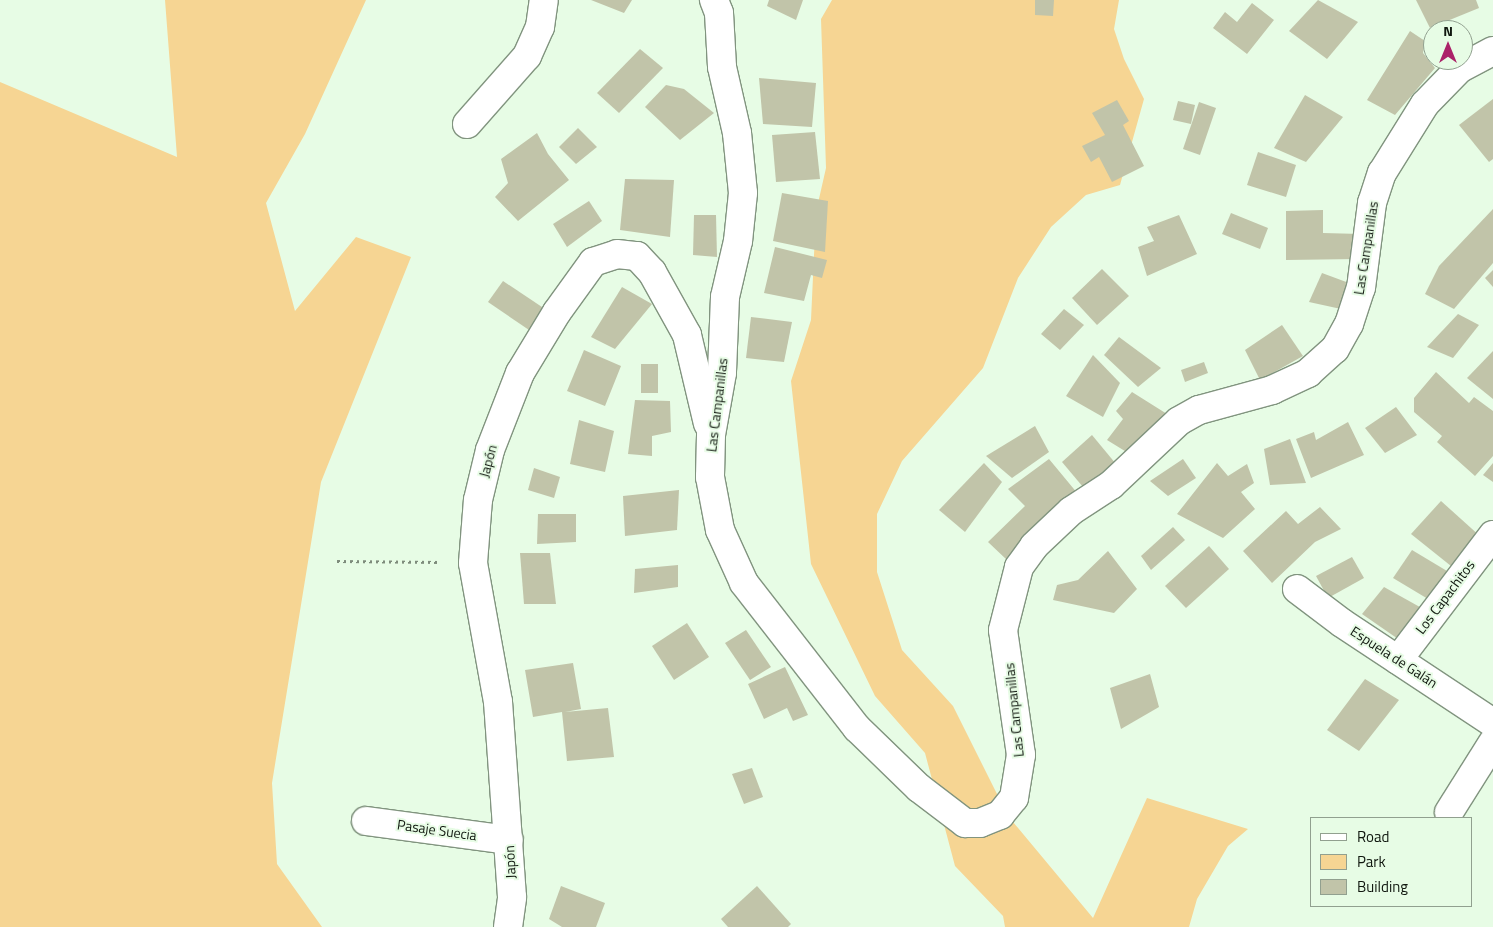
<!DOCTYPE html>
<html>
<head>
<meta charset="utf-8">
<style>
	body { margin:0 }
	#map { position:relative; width:1493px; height:927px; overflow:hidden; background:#e7fce5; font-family:"Titillium Web",sans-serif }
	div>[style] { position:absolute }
	.green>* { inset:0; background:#f6d593 }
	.building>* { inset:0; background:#c1c4a9 }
	.path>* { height:3px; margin-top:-1.5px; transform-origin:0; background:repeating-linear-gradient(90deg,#7e8c7c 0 2.5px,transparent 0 6.5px) }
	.roads { filter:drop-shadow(1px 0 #81947f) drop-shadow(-1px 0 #81947f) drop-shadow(0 1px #81947f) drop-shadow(0 -1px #81947f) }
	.minor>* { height:28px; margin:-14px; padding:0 14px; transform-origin:14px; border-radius:14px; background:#fff }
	span { translate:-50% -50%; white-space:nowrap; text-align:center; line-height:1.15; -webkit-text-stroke:4px #e7fce5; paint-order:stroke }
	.street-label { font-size:14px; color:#10170f }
	.legend { position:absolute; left:1310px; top:817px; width:162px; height:90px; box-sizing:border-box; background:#e7fce5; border:1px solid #91a08f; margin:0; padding:6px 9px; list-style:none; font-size:15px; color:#10170f }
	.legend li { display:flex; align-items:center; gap:10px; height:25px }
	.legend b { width:25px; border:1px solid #91a08f }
	.north { position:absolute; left:1423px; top:20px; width:50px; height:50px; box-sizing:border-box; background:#e7fce5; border:1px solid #91a08f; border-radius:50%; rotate:0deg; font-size:14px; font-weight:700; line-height:20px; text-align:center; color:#10170f }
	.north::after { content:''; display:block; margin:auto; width:18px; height:22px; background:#ab2369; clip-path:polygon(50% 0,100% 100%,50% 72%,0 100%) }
</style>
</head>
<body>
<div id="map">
	<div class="green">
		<i style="clip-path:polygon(165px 0,366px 0,305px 134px,266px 203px,295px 311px,356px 237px,411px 257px,321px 482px,272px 783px,277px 864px,322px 927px,0 927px,0 82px,177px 157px)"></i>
		<i style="clip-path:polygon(832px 0,1119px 0,1114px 29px,1124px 59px,1144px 99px,1120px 185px,1086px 195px,1051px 227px,1018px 278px,983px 368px,902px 461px,877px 514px,877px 572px,902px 650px,953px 706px,1008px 816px,1093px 918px,1147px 798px,1248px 829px,1228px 846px,1197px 899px,1189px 927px,1005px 927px,1003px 916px,955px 866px,925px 753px,875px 696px,811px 564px,791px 381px,811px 320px,816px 212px,826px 168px,821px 19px)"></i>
	</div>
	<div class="building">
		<i style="clip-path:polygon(591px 0,632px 0,624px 13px)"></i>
		<i style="clip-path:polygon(769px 0,803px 0,796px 20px,767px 6px)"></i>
		<i style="clip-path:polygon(1035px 0,1054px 0,1053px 16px,1035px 15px)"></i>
		<i style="clip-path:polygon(1318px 0,1358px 22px,1327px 59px,1289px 31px)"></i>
		<i style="clip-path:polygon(1416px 0,1476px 0,1479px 8px,1430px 28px)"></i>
		<i style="clip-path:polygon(1252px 3px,1274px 20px,1247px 54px,1213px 28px,1225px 12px,1237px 22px)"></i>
		<i style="clip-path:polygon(1410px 31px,1425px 41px,1423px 53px,1435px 68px,1395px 115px,1367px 100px)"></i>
		<i style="clip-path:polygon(640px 49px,663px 68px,619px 113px,597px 93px)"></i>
		<i style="clip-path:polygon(759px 78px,816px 83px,812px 127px,763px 124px)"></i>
		<i style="clip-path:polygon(666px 85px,684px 89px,714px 113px,680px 140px,645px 107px)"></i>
		<i style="clip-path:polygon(1305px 95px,1343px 117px,1306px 162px,1274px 148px)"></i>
		<i style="clip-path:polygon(1493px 99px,1493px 159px,1489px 162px,1459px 125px)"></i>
		<i style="clip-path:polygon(1117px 100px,1129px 121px,1123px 125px,1144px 166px,1112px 182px,1099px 157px,1091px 162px,1082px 146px,1105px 135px,1092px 113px)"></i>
		<i style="clip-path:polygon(1178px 101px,1195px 105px,1191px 124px,1173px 120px)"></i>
		<i style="clip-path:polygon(1199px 102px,1216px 108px,1200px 155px,1183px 149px)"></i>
		<i style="clip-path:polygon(578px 128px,597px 147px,576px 164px,559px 147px)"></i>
		<i style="clip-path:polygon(815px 132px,820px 179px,776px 182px,772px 135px)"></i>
		<i style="clip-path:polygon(537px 133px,548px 154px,569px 180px,518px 221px,495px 197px,508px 183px,501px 159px)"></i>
		<i style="clip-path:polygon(1258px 152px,1296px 165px,1286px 197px,1247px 185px)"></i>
		<i style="clip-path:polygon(625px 179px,674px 180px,670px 237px,620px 230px)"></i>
		<i style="clip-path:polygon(782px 193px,828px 201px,825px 252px,773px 241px)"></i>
		<i style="clip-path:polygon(589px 201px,602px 221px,567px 247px,553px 224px)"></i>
		<i style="clip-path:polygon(1493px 209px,1493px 263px,1454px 309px,1425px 294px,1439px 266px)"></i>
		<i style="clip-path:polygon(1323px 210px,1323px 233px,1361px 234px,1357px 259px,1286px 260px,1286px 211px)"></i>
		<i style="clip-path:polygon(1231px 213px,1268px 228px,1260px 249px,1222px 234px)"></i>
		<i style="clip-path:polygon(694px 215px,716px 215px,717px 257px,693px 255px)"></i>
		<i style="clip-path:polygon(1179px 215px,1197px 254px,1147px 276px,1138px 247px,1154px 241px,1147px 227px)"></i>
		<i style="clip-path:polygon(775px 247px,827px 260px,822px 278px,811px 275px,804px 301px,764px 293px)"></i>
		<i style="clip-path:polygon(1102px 269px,1129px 296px,1097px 325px,1072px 298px)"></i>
		<i style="clip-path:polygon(1493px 270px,1493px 287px,1485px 278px)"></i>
		<i style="clip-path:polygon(1322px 273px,1349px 283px,1341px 309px,1309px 302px)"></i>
		<i style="clip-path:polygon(503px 281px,545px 309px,532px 332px,488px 302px)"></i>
		<i style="clip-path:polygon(622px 287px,652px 304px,615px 349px,591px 337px)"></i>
		<i style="clip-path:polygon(1064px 309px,1084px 325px,1060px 350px,1041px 334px)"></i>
		<i style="clip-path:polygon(1458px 314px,1479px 325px,1453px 358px,1427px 347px)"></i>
		<i style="clip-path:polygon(751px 317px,792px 322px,784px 362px,746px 358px)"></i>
		<i style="clip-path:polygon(1282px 325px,1303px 356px,1260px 380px,1245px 350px)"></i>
		<i style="clip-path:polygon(1119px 337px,1161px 368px,1138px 387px,1104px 355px)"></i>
		<i style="clip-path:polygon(584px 350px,621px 366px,605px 406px,567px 391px)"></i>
		<i style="clip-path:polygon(1493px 351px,1493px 399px,1467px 378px)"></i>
		<i style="clip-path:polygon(1093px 355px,1120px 383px,1103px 417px,1066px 396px)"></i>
		<i style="clip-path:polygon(1204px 362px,1208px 373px,1185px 382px,1181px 370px)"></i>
		<i style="clip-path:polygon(641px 364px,658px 364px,658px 393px,641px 393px)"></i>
		<i style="clip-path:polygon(1436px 372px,1469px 403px,1474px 397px,1493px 411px,1493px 456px,1475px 476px,1437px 442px,1442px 436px,1414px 412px,1414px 398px)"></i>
		<i style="clip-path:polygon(1132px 392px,1167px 414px,1133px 456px,1107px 440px,1123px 419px,1116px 411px)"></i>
		<i style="clip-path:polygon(635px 400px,670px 401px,671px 432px,652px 436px,652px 456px,628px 454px)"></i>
		<i style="clip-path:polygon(1396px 407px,1417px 435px,1385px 453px,1365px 428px)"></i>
		<i style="clip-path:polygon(579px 420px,614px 431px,605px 472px,570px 464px)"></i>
		<i style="clip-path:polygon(1348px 422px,1364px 455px,1311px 478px,1296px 439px,1314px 432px,1316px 440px)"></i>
		<i style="clip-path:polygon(1035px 426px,1049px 452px,1012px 478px,986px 456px)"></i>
		<i style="clip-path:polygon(1092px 435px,1116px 464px,1083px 487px,1062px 462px)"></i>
		<i style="clip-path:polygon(1290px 439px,1306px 483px,1270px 485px,1264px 449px)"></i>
		<i style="clip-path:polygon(1049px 459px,1078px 494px,1007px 560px,988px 542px,1025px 506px,1008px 489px)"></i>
		<i style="clip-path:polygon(1183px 459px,1196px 478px,1168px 496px,1150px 481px)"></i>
		<i style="clip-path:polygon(984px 463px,1002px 482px,965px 532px,939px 510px)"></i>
		<i style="clip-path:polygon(1217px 463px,1228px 476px,1247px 464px,1254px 483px,1241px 492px,1255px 509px,1223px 538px,1177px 514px)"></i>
		<i style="clip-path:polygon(1493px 463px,1493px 482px,1483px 475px)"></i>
		<i style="clip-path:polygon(534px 468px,560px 477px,554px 498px,528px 490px)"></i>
		<i style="clip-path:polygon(679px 490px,677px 530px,625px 536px,623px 496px)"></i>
		<i style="clip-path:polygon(1441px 501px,1481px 537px,1456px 570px,1411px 534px)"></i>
		<i style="clip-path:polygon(1320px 507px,1341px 529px,1315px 542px,1272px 583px,1243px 551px,1286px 511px,1298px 524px)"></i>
		<i style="clip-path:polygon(538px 514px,576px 514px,576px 542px,537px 544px)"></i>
		<i style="clip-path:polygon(1173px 527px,1185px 540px,1151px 570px,1141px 556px)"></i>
		<i style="clip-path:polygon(1209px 546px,1229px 569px,1186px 608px,1165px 586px)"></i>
		<i style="clip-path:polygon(1412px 550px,1452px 574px,1433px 602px,1393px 578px)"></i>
		<i style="clip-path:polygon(1108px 551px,1137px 589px,1114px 613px,1053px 600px,1057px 585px,1078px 580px)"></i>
		<i style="clip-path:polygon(520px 553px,550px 553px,556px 604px,524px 604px)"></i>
		<i style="clip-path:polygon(1352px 557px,1364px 578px,1328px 598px,1316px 576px)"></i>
		<i style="clip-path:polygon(678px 565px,678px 587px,634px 593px,635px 569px)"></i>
		<i style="clip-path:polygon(1384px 587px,1427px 611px,1401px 641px,1362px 614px)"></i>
		<i style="clip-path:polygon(687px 623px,709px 657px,674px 680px,652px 646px)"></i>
		<i style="clip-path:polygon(746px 630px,771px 667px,750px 680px,725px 643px)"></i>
		<i style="clip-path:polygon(573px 663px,581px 709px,565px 712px,608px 708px,614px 757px,567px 761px,562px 712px,533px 717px,525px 670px)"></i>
		<i style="clip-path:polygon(785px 667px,808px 715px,793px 721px,787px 708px,764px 719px,748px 684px)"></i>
		<i style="clip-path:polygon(1150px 674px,1159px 707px,1121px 729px,1110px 688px)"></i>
		<i style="clip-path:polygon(1365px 679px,1399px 700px,1359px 751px,1327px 730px)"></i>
		<i style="clip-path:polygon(752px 768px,763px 797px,744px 804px,732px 774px)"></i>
		<i style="clip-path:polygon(561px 886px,605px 903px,596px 927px,562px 927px,549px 919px)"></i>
		<i style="clip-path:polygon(757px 886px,791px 924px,788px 927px,728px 927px,721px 919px)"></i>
	</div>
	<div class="path">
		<i style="left:337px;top:561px;width:104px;rotate:0.6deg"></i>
	</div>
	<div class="roads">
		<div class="minor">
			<i style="left:714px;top:0;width:14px;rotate:69deg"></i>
			<i style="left:719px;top:13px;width:54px;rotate:86.8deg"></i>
			<i style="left:722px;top:67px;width:68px;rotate:77.2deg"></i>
			<i style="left:737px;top:133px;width:60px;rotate:84.3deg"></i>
			<i style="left:743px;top:193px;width:48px;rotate:95.9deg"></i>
			<i style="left:738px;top:241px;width:57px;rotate:103.1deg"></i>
			<i style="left:725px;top:297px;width:76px;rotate:92.3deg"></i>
			<i style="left:722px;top:373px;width:63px;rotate:100.1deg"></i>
			<i style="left:711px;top:435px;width:42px;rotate:91.4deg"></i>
			<i style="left:710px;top:477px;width:54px;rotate:79.3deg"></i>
			<i style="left:720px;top:530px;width:58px;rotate:65.6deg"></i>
			<i style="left:744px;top:583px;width:184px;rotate:52.1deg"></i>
			<i style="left:857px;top:728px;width:86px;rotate:44.1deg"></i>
			<i style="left:919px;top:788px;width:58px;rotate:37.3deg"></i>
			<i style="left:965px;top:823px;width:15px"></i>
			<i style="left:980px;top:823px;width:22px;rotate:-22deg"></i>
			<i style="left:1000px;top:815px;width:22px;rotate:-51deg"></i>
			<i style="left:1014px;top:798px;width:44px;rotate:-80.8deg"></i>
			<i style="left:1021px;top:755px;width:126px;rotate:-98.2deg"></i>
			<i style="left:1003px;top:630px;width:65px;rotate:-75.7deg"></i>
			<i style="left:1019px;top:567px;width:26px;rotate:-54deg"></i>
			<i style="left:1034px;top:546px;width:51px;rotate:-43.4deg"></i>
			<i style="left:1071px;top:511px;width:48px;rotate:-33deg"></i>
			<i style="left:1111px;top:485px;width:93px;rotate:-43.3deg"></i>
			<i style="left:1179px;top:421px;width:23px;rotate:-29deg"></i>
			<i style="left:1199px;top:410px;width:76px;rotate:-15.3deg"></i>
			<i style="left:1272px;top:390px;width:40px;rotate:-25deg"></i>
			<i style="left:1308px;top:373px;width:36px;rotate:-42deg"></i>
			<i style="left:1335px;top:349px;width:29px;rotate:-61deg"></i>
			<i style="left:1349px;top:324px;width:38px;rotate:-72deg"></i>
			<i style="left:1361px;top:288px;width:86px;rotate:-82.6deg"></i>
			<i style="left:1372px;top:203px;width:32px;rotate:-72deg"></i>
			<i style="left:1382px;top:173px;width:81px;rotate:-58.1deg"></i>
			<i style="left:1425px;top:104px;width:49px;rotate:-45.8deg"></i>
			<i style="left:1459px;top:69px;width:38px;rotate:-28deg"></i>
			<i style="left:467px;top:124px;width:91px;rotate:-48.6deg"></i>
			<i style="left:527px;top:56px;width:32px;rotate:-66deg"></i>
			<i style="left:540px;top:27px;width:27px;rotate:-82deg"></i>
			<i style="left:1297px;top:589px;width:56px;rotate:37.1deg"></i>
			<i style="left:1342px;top:623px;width:181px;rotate:33.5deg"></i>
			<i style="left:1398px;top:660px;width:157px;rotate:-52.8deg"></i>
			<i style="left:1449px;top:812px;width:83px;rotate:-57.8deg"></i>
			<i style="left:366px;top:821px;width:144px;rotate:7.6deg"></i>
			<i style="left:508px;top:927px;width:30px;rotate:-82deg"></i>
			<i style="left:512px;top:897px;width:196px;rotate:-94.1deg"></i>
			<i style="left:498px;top:702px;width:141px;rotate:-100.2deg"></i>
			<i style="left:473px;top:563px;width:63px;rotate:-85.5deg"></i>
			<i style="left:478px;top:500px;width:51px;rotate:-76.5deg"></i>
			<i style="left:490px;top:450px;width:83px;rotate:-68.7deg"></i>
			<i style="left:520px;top:373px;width:71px;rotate:-58.8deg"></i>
			<i style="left:557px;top:312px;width:62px;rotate:-54.2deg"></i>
			<i style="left:593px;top:262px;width:25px;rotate:-18deg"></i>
			<i style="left:617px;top:254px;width:20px;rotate:6deg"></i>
			<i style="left:637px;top:256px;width:22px;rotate:47deg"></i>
			<i style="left:652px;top:272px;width:72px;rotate:60.9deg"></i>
			<i style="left:687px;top:335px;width:91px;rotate:76.7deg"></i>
		</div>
	</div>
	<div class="street-label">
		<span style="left:1366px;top:248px;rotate:-81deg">Las Campanillas</span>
		<span style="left:717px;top:405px;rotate:-83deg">Las Campanillas</span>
		<span style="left:488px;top:461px;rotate:-75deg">Japón</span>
		<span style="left:1445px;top:597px;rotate:-53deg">Los Capachitos</span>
		<span style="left:1394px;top:657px;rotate:33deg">Espuela de Galán</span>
		<span style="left:1014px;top:710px;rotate:-96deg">Las Campanillas</span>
		<span style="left:437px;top:830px;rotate:8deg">Pasaje Suecia</span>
		<span style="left:510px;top:862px;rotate:-93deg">Japón</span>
	</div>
	<ul class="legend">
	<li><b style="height:6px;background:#fff"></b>Road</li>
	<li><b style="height:14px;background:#f6d593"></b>Park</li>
	<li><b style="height:14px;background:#c1c4a9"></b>Building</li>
	</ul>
	<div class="north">N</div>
</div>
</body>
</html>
